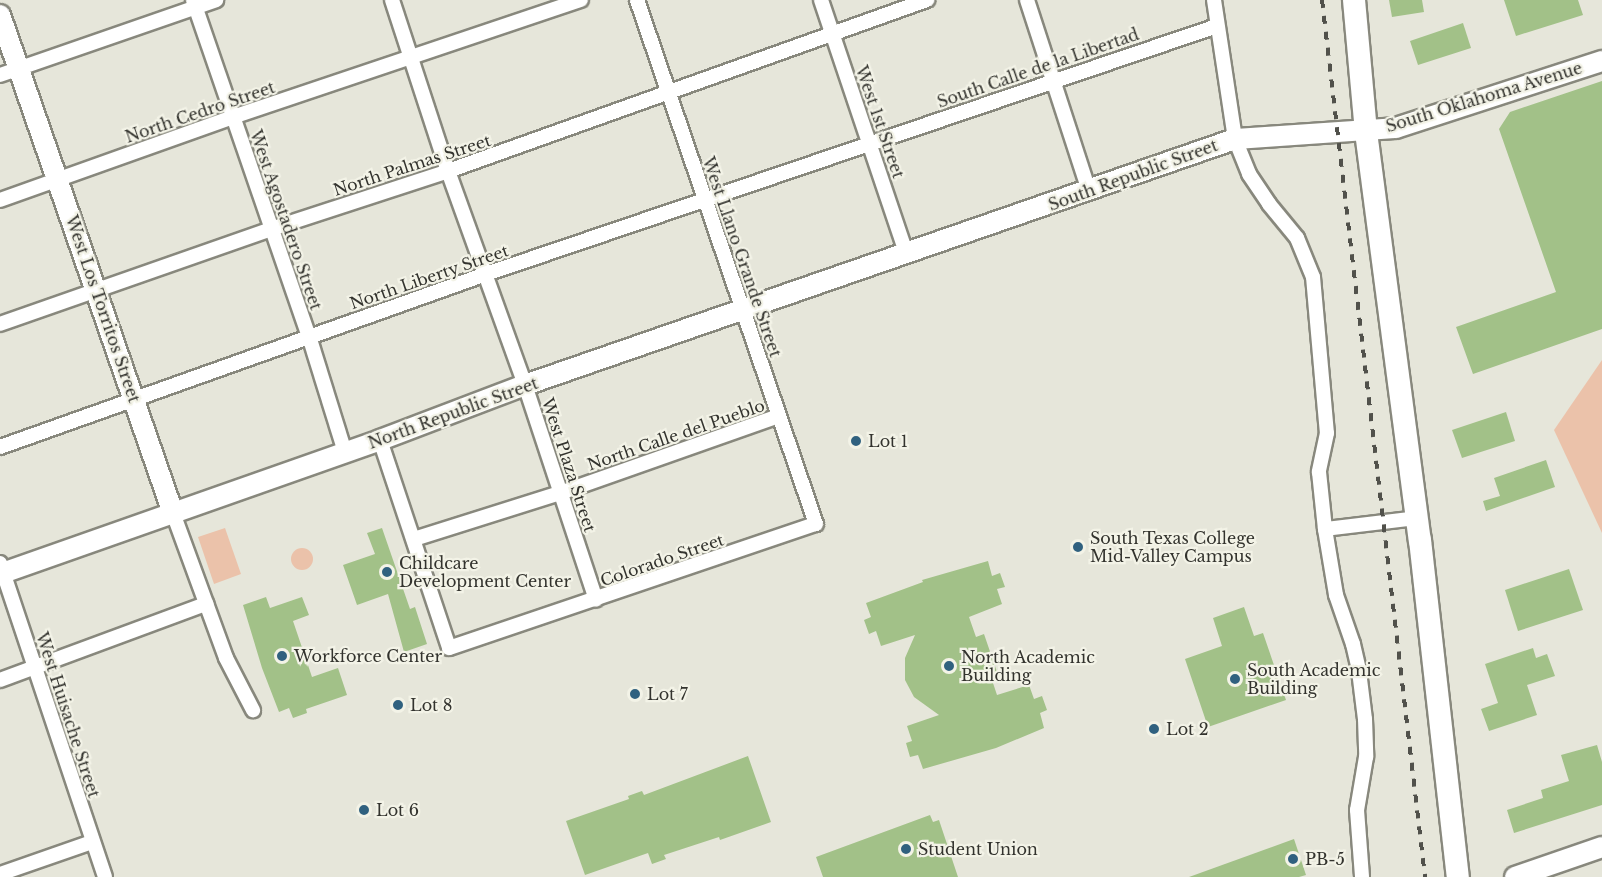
<!DOCTYPE html>
<html>
<head>
<meta charset="utf-8">
<style>
	body { margin:0 }
	#map { position:relative; width:1602px; height:877px; overflow:hidden; background:#e6e6da; font-family:"Libre Baskerville",serif }
	div>[style] { position:absolute }
	.green>* { inset:0; background:#ebc2aa }
	.round { border-radius:50% }
	.building>* { inset:0; background:#a2c188 }
	.roads { filter:drop-shadow(2px 0 #88887d) drop-shadow(-2px 0 #88887d) drop-shadow(0 2px #88887d) drop-shadow(0 -2px #88887d) }
	.street>* { height:14px; margin:-7px; padding:0 7px; transform-origin:7px; border-radius:7px; background:#fff }
	.secondary>* { height:20px; margin:-10px; padding:0 10px; transform-origin:10px; border-radius:10px; background:#fff }
	.primary>* { height:22px; margin:-11px; padding:0 11px; transform-origin:11px; border-radius:11px; background:#fff }
	.rail>* { height:4px; margin-top:-2px; transform-origin:0; background:repeating-linear-gradient(90deg,#51514b 0 8px,transparent 0 16px) }
	.dots>* { width:16px; height:16px; translate:-50% -50%; box-sizing:border-box; border:3px solid #f3f3e7; border-radius:50% }
	span { translate:-50% -50%; white-space:nowrap; text-align:center; line-height:1.15; -webkit-text-stroke:4.5px #f3f3e7; paint-order:stroke }
	.street-label { font-size:16px; color:#33332e }
	.poi-label { font-size:16px; color:#33332e }
	.left { translate:0 -50%; text-align:left }
</style>
</head>
<body>
<div id="map">
	<div class="green">
		<i style="clip-path:polygon(1602px 360px,1602px 533px,1554px 430px)"></i>
		<i style="clip-path:polygon(225px 528px,241px 574px,214px 584px,198px 537px)"></i>
		<i class="round" style="left:291px;top:548px;width:22px;height:22px"></i>
	</div>
	<div class="building">
		<i style="clip-path:polygon(1389px 0,1422px 0,1424px 12px,1392px 17px)"></i>
		<i style="clip-path:polygon(1504px 0,1578px 0,1583px 15px,1516px 36px)"></i>
		<i style="clip-path:polygon(1463px 23px,1471px 48px,1418px 65px,1410px 41px)"></i>
		<i style="clip-path:polygon(1602px 81px,1602px 329px,1473px 374px,1456px 327px,1556px 292px,1499px 129px,1510px 112px)"></i>
		<i style="clip-path:polygon(1506px 412px,1515px 441px,1462px 458px,1452px 430px)"></i>
		<i style="clip-path:polygon(1546px 460px,1555px 487px,1486px 511px,1483px 501px,1500px 496px,1494px 478px)"></i>
		<i style="clip-path:polygon(382px 528px,410px 609px,415px 607px,427px 644px,404px 652px,388px 594px,357px 605px,343px 565px,375px 554px,367px 533px)"></i>
		<i style="clip-path:polygon(988px 561px,992px 576px,1000px 573px,1005px 587px,997px 589px,1002px 604px,969px 617px,976px 637px,984px 634px,997px 672px,990px 674px,997px 695px,1029px 685px,1034px 699px,1042px 696px,1047px 710px,1040px 713px,1044px 728px,996px 748px,923px 769px,918px 755px,910px 757px,906px 743px,912px 741px,907px 726px,939px 715px,914px 697px,905px 680px,905px 658px,915px 635px,881px 646px,876px 631px,869px 634px,864px 620px,871px 617px,866px 603px,923px 582px,922px 580px)"></i>
		<i style="clip-path:polygon(1569px 569px,1583px 610px,1518px 631px,1505px 590px)"></i>
		<i style="clip-path:polygon(266px 597px,270px 608px,302px 597px,309px 615px,293px 621px,312px 677px,338px 668px,347px 695px,306px 709px,307px 713px,293px 718px,289px 708px,279px 712px,262px 668px,243px 605px)"></i>
		<i style="clip-path:polygon(1244px 607px,1254px 636px,1263px 633px,1286px 700px,1208px 727px,1185px 659px,1222px 646px,1213px 618px)"></i>
		<i style="clip-path:polygon(1533px 648px,1536px 658px,1547px 654px,1555px 676px,1527px 685px,1537px 715px,1489px 731px,1481px 709px,1498px 703px,1485px 664px)"></i>
		<i style="clip-path:polygon(1597px 745px,1602px 762px,1602px 805px,1514px 833px,1507px 810px,1543px 798px,1541px 790px,1569px 781px,1561px 755px)"></i>
		<i style="clip-path:polygon(748px 756px,771px 822px,720px 840px,719px 837px,664px 855px,666px 859px,652px 864px,648px 853px,585px 875px,566px 821px,629px 799px,628px 796px,642px 791px,644px 795px)"></i>
		<i style="clip-path:polygon(930px 815px,933px 822px,939px 820px,958px 877px,823px 877px,816px 857px)"></i>
		<i style="clip-path:polygon(1294px 839px,1306px 875px,1299px 877px,1189px 877px)"></i>
	</div>
	<div class="roads">
		<div class="street">
			<i style="left:193px;top:0;width:355px;rotate:71deg"></i>
			<i style="left:309px;top:336px;width:121px;rotate:72.8deg"></i>
			<i style="left:392px;top:0;width:180px;rotate:71.9deg"></i>
			<i style="left:448px;top:171px;width:227px;rotate:70.2deg"></i>
			<i style="left:525px;top:385px;width:226px;rotate:71.7deg"></i>
			<i style="left:821px;top:0;width:269px;rotate:71.4deg"></i>
			<i style="left:1027px;top:0;width:201px;rotate:72deg"></i>
			<i style="left:1214px;top:0;width:141px;rotate:81.4deg"></i>
			<i style="left:1235px;top:139px;width:38px;rotate:68deg"></i>
			<i style="left:1249px;top:174px;width:36px;rotate:56deg"></i>
			<i style="left:1269px;top:204px;width:44px;rotate:50.5deg"></i>
			<i style="left:1297px;top:238px;width:42px;rotate:67.7deg"></i>
			<i style="left:1313px;top:277px;width:157px;rotate:84.9deg"></i>
			<i style="left:1327px;top:433px;width:40px;rotate:102deg"></i>
			<i style="left:1319px;top:472px;width:57px;rotate:84deg"></i>
			<i style="left:1325px;top:529px;width:67px;rotate:80.5deg"></i>
			<i style="left:1336px;top:595px;width:52px;rotate:70.9deg"></i>
			<i style="left:1353px;top:644px;width:28px;rotate:77deg"></i>
			<i style="left:1359px;top:671px;width:48px;rotate:82.9deg"></i>
			<i style="left:1365px;top:719px;width:38px;rotate:88deg"></i>
			<i style="left:1366px;top:757px;width:54px;rotate:99.6deg"></i>
			<i style="left:1357px;top:810px;width:67px;rotate:85.7deg"></i>
			<i style="left:0;top:75px;width:229px;rotate:-19.1deg"></i>
			<i style="left:0;top:200px;width:247px;rotate:-19.6deg"></i>
			<i style="left:233px;top:117px;width:367px;rotate:-18.6deg"></i>
			<i style="left:0;top:324px;width:287px;rotate:-19.3deg"></i>
			<i style="left:271px;top:229px;width:186px;rotate:-18.1deg"></i>
			<i style="left:448px;top:171px;width:509px;rotate:-19.65deg"></i>
			<i style="left:380px;top:440px;width:219px;rotate:71.6deg"></i>
			<i style="left:449px;top:648px;width:387px;rotate:-18.7deg"></i>
			<i style="left:816px;top:524px;width:554px;rotate:-108.86deg"></i>
			<i style="left:0;top:447px;width:516px;rotate:-19.59deg"></i>
			<i style="left:486px;top:274px;width:772px;rotate:-18.74deg"></i>
			<i style="left:173px;top:513px;width:154px;rotate:69.9deg"></i>
			<i style="left:226px;top:658px;width:59px;rotate:62.6deg"></i>
			<i style="left:1325px;top:529px;width:93px;rotate:-6.8deg"></i>
			<i style="left:414px;top:539px;width:153px;rotate:-17.5deg"></i>
			<i style="left:560px;top:493px;width:232px;rotate:-19.4deg"></i>
			<i style="left:0;top:563px;width:331px;rotate:71.5deg"></i>
			<i style="left:0;top:680px;width:220px;rotate:-20.3deg"></i>
			<i style="left:0;top:874px;width:97px;rotate:-19.2deg"></i>
		</div>
		<div class="secondary">
			<i style="left:0;top:15px;width:527px;rotate:70.84deg"></i>
			<i style="left:0;top:574px;width:403px;rotate:-19.4deg"></i>
			<i style="left:380px;top:440px;width:155px;rotate:-20.8deg"></i>
			<i style="left:525px;top:385px;width:751px;rotate:-19.11deg"></i>
			<i style="left:1235px;top:139px;width:161px;rotate:-3.9deg"></i>
			<i style="left:1396px;top:128px;width:217px;rotate:-18deg"></i>
			<i style="left:1515px;top:877px;width:92px;rotate:-19deg"></i>
		</div>
		<div class="primary">
			<i style="left:1354px;top:0;width:133px;rotate:84.8deg"></i>
			<i style="left:1366px;top:132px;width:412px;rotate:82.5deg"></i>
			<i style="left:1420px;top:540px;width:339px;rotate:83.6deg"></i>
		</div>
	</div>
	<div class="rail">
		<i style="left:1322px;top:0;width:883px;rotate:83.3deg"></i>
	</div>
	<div class="dots">
		<i style="left:856px;top:441px;background:#30617f"></i>
		<i style="left:1078px;top:547px;background:#30617f"></i>
		<i style="left:387px;top:572px;background:#30617f"></i>
		<i style="left:282px;top:656px;background:#30617f"></i>
		<i style="left:949px;top:666px;background:#30617f"></i>
		<i style="left:1235px;top:679px;background:#30617f"></i>
		<i style="left:635px;top:694px;background:#30617f"></i>
		<i style="left:398px;top:705px;background:#30617f"></i>
		<i style="left:1154px;top:729px;background:#30617f"></i>
		<i style="left:364px;top:810px;background:#30617f"></i>
		<i style="left:906px;top:849px;background:#30617f"></i>
		<i style="left:1293px;top:859px;background:#30617f"></i>
	</div>
	<div class="street-label">
		<span style="left:1038px;top:68px;rotate:-19deg">South Calle de la Libertad</span>
		<span style="left:1484px;top:97px;rotate:-17deg">South Oklahoma Avenue</span>
		<span style="left:200px;top:112px;rotate:-19deg">North Cedro Street</span>
		<span style="left:880px;top:122px;rotate:71deg">West 1st Street</span>
		<span style="left:412px;top:165px;rotate:-18deg">North Palmas Street</span>
		<span style="left:1133px;top:175px;rotate:-20deg">South Republic Street</span>
		<span style="left:286px;top:220px;rotate:71deg">West Agostadero Street</span>
		<span style="left:742px;top:257px;rotate:71deg">West Llano Grande Street</span>
		<span style="left:429px;top:277px;rotate:-19deg">North Liberty Street</span>
		<span style="left:103px;top:309px;rotate:71deg">West Los Torritos Street</span>
		<span style="left:453px;top:413px;rotate:-20deg">North Republic Street</span>
		<span style="left:676px;top:435px;rotate:-19deg">North Calle del Pueblo</span>
		<span style="left:569px;top:465px;rotate:72deg">West Plaza Street</span>
		<span style="left:662px;top:560px;rotate:-19deg">Colorado Street</span>
		<span style="left:68px;top:715px;rotate:72deg">West Huisache Street</span>
	</div>
	<div class="poi-label">
		<span class="left" style="left:868px;top:441px">Lot 1</span>
		<span class="left" style="left:1090px;top:547px">South Texas College<br>Mid-Valley Campus</span>
		<span class="left" style="left:399px;top:572px">Childcare<br>Development Center</span>
		<span class="left" style="left:294px;top:656px">Workforce Center</span>
		<span class="left" style="left:961px;top:666px">North Academic<br>Building</span>
		<span class="left" style="left:1247px;top:679px">South Academic<br>Building</span>
		<span class="left" style="left:647px;top:694px">Lot 7</span>
		<span class="left" style="left:410px;top:705px">Lot 8</span>
		<span class="left" style="left:1166px;top:729px">Lot 2</span>
		<span class="left" style="left:376px;top:810px">Lot 6</span>
		<span class="left" style="left:918px;top:849px">Student Union</span>
		<span class="left" style="left:1305px;top:859px">PB-5</span>
	</div>
</div>
</body>
</html>
